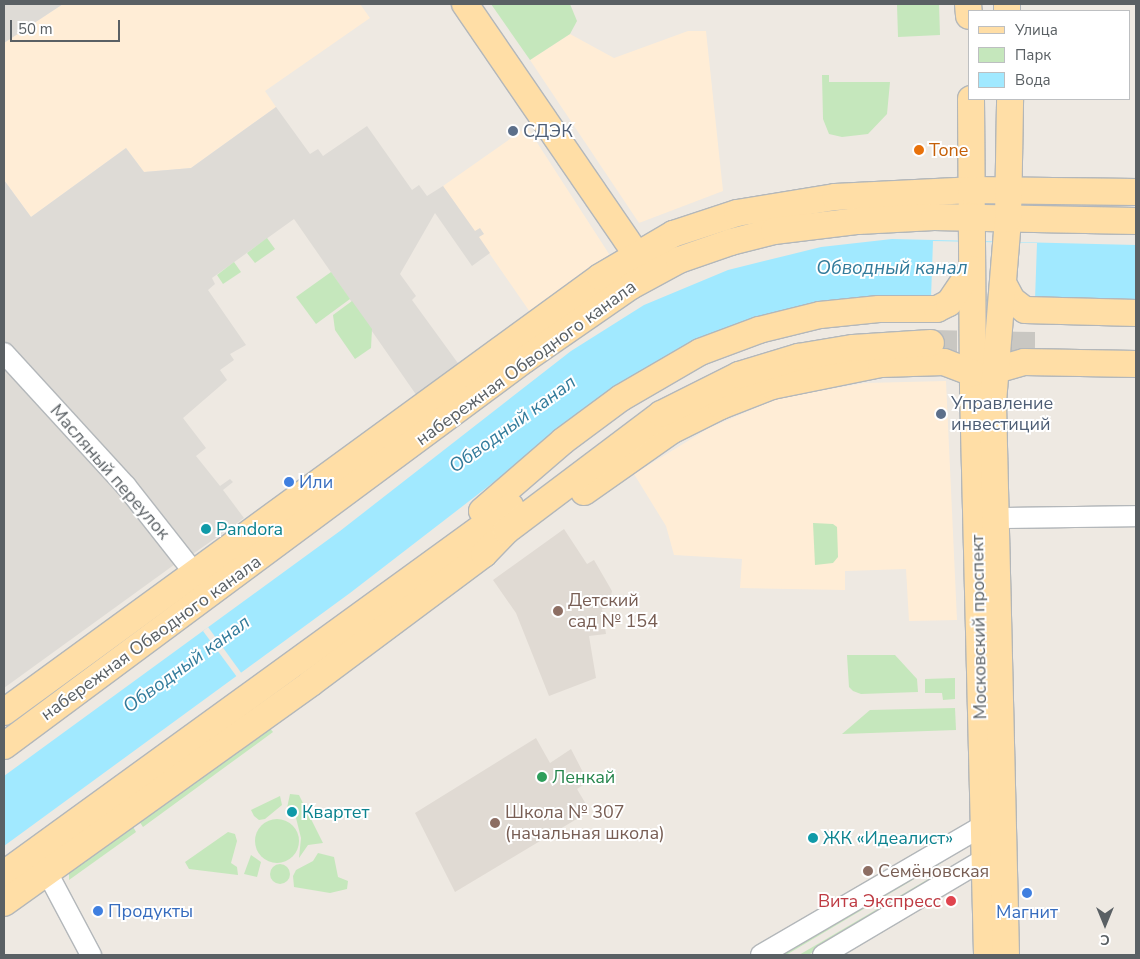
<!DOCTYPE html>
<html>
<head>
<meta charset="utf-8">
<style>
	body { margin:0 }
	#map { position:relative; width:1140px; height:959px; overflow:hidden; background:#eee9e2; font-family:"Nunito Sans",sans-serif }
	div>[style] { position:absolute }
	.commercial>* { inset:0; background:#ffedd6 }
	.industrial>* { inset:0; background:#dedbd6 }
	.education>* { inset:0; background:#e0dad3 }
	.green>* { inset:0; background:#c5e7bc }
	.round { border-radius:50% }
	.water>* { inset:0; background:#a1e9ff }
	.pier>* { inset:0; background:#eee9e2 }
	.major-tunnel>* { height:26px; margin-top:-13px; transform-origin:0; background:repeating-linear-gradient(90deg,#c9c7c2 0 26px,transparent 0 39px) }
	.roads { filter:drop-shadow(1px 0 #b3b7ba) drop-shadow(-1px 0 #b3b7ba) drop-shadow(0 1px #b3b7ba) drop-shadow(0 -1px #b3b7ba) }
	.minor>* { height:20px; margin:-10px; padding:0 10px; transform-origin:10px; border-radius:10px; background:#fff }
	.major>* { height:26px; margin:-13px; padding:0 13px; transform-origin:13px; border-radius:13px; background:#ffdea6 }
	.dots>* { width:14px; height:14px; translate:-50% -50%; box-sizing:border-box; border:2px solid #fff; border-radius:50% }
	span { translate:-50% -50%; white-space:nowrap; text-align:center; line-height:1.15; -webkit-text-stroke:4px #fff; paint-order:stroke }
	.service-label { font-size:18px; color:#4e5e75 }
	.left { translate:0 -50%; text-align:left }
	.food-label { font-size:18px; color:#c56008 }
	.street-label { font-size:18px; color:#5a6064 }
	.shop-label { font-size:18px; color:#366cbe }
	.culture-label { font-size:18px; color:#0d838f }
	.education-label { font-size:18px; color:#785e54 }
	.leisure-label { font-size:18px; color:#27864d }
	.health-label { font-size:18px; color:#be3a42 }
	.right { translate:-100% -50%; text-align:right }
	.water-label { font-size:19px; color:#327b9b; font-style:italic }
	.frame { position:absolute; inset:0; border:5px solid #5a6064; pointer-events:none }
	.legend { position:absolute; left:968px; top:10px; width:162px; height:90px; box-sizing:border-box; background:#fff; border:1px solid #bdbfc1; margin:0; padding:6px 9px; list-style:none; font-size:15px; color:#5a6064 }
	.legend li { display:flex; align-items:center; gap:10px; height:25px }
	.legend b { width:25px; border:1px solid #bdbfc1 }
	.north { position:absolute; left:1080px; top:899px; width:50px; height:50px; -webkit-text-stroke:4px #fff; paint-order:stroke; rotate:180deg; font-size:14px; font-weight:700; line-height:20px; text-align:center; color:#5a6064 }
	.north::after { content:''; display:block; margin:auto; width:18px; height:22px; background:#5a6064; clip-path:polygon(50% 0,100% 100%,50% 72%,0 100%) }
	.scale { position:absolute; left:10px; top:20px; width:110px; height:22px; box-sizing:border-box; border:2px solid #5a6064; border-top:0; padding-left:6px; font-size:15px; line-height:18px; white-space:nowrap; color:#5a6064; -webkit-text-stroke:4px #fff; paint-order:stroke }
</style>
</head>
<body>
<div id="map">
	<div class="commercial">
		<i style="clip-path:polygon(63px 4px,360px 4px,370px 18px,265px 91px,276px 107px,191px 168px,144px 172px,126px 148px,31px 217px,4px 180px,4px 43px)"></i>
		<i style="clip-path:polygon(688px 31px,706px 31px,723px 191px,639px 223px,530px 60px,570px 34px,614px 58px)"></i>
		<i style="clip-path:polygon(527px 127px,611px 257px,532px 315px,478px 237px,483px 234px,480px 229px,475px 232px,443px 186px)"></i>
		<i style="clip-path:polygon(946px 381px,957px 620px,909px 621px,906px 569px,845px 571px,845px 590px,740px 588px,742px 559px,674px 555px,666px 526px,634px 474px,709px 428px,779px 398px,865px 383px)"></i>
	</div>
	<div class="industrial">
		<i style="clip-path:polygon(4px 4px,63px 4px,4px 43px)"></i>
		<i style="clip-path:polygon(276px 107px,310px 154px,318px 149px,323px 156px,367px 126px,412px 190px,419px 185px,427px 196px,443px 186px,475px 231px,480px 228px,484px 234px,479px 237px,490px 253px,472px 266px,435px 213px,400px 274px,416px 296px,412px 300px,460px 366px,417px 396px,294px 219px,212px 278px,215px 284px,208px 290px,246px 345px,230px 354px,234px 360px,220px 370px,227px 380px,183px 418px,206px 448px,196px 456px,220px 486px,230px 479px,233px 482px,223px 490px,244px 518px,190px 556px,4px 349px,4px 180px,31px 217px,126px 148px,144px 172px,191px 168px)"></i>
		<i style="clip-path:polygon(4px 367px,94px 463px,178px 562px,4px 688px)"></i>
	</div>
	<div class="education">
		<i style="clip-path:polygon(564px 529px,587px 564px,594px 560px,612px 591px,608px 608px,602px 609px,606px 634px,589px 636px,596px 678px,549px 696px,516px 613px,493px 580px)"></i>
		<i style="clip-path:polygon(536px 738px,550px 763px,571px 749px,588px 782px,577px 789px,590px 811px,455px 892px,415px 813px)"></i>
	</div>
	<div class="green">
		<i style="clip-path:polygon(491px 4px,570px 4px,577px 21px,570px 34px,530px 60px)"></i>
		<i style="clip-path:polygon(897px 4px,939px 4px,940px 35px,898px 37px)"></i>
		<i style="clip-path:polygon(822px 75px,829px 75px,829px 82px,890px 82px,887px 114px,868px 134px,842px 137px,829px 134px,823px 119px)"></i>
		<i style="clip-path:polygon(267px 238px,275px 249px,255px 263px,247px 253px)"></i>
		<i style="clip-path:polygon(234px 262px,241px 272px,223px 284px,217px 275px)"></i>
		<i style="clip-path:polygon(331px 272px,350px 299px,316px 324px,296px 297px)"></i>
		<i style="clip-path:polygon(352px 301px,372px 329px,371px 348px,355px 359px,335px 330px,333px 315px)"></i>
		<i style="clip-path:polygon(813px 523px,833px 524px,837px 527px,838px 557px,833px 563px,815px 565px)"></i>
		<i style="clip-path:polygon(847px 655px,895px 655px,917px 679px,918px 692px,861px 694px,853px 691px,849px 687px)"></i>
		<i style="clip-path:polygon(955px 678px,955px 699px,943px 700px,942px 693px,925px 693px,925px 679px)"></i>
		<i style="clip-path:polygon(955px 708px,956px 730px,842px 734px,870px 710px)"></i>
		<i style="clip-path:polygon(269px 727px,273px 732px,143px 827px,139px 821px)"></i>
		<i style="clip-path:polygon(290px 794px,299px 795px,323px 843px,308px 845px,299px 858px,301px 838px,295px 814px,287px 808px)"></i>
		<i style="clip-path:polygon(280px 796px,282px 805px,265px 819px,259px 820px,254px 816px,251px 810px)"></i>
		<i class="round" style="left:255px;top:819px;width:44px;height:44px"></i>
		<i style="clip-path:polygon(132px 825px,136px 832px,69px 880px,69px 872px)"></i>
		<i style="clip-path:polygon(228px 832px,235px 834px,237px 841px,231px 863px,237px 867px,238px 875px,189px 869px,185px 862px)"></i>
		<i style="clip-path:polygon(318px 853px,334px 857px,338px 877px,348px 881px,347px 889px,330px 893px,294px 887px,293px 876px,296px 870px,313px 861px)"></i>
		<i style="clip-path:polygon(251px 855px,261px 862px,257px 877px,244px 874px)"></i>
		<i style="clip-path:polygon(941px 858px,943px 862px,786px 955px,776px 955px)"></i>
		<i class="round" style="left:270px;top:864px;width:20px;height:20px"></i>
		<i style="clip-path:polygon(947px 868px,949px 872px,808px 955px,799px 955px)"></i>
	</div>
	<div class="water">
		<i style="clip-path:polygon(892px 239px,1136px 245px,1136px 302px,849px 301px,586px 411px,350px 593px,4px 846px,4px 776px,340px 531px,571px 351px,644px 305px,728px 270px,821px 247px)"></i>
	</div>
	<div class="pier">
		<i style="clip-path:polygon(933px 241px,1037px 243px,1035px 300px,931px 298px)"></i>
		<i style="clip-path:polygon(208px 627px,242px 674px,237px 677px,203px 631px)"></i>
	</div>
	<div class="major-tunnel">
		<i style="left:931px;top:343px;width:104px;rotate:1.1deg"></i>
	</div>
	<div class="roads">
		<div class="minor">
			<i style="left:4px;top:353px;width:180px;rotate:47.5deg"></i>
			<i style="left:126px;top:486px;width:125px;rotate:51.8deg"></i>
			<i style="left:996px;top:518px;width:140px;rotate:-0.8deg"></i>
			<i style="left:40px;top:859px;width:109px;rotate:62deg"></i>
			<i style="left:761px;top:955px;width:258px;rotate:-30.2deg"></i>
			<i style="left:823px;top:955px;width:200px;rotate:-30.7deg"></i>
		</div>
		<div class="major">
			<i style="left:465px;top:4px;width:319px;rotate:55.6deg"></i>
			<i style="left:968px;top:4px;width:12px;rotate:85deg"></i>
			<i style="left:1007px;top:4px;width:7px;rotate:90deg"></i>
			<i style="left:971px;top:99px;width:290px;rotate:89.6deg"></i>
			<i style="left:973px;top:389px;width:566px;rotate:88.58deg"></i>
			<i style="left:1003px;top:283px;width:19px;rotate:62deg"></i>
			<i style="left:1012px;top:300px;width:16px;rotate:38deg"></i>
			<i style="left:1025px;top:310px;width:111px;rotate:1.5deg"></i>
			<i style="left:996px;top:370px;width:29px;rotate:-16deg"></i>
			<i style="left:1024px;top:362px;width:112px;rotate:1deg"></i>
			<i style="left:584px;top:492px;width:106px;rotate:-35deg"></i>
			<i style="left:671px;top:431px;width:56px;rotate:-26.6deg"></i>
			<i style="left:721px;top:406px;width:55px;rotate:-21.4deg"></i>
			<i style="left:772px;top:386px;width:111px;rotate:-11.4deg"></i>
			<i style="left:881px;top:364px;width:63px;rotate:-1.8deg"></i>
			<i style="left:944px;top:362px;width:31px;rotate:21deg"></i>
			<i style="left:482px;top:511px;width:107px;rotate:-40.8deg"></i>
			<i style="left:563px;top:441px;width:72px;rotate:-36.6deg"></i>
			<i style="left:621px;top:398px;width:91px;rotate:-30.2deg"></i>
			<i style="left:700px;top:352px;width:63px;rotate:-20.4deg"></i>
			<i style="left:759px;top:330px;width:63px;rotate:-13.8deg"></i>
			<i style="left:820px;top:315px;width:59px;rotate:-5.8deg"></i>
			<i style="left:879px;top:309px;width:58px"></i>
			<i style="left:937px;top:309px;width:13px;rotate:-27deg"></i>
			<i style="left:949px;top:303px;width:41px;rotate:-55.9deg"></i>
			<i style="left:4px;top:712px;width:738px;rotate:-36.12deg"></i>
			<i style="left:600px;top:277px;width:85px;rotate:-30.5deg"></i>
			<i style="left:673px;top:234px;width:67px;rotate:-18.2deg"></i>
			<i style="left:737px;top:213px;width:99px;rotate:-9.3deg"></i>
			<i style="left:835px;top:197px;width:136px;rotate:-2.9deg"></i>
			<i style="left:971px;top:190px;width:165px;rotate:0.7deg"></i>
			<i style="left:4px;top:746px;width:648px;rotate:-36.59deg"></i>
			<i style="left:524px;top:360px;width:130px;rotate:-34.7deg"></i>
			<i style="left:631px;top:286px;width:55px;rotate:-28.4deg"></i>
			<i style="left:679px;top:260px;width:55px;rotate:-19.1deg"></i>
			<i style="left:731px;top:242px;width:44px;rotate:-14.3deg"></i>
			<i style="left:774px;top:231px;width:85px;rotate:-6.8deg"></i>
			<i style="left:858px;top:221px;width:76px;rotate:-3deg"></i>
			<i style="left:934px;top:217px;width:202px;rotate:1.1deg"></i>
			<i style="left:4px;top:874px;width:626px;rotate:-35.97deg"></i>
			<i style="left:4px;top:903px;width:378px;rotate:-35.6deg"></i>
			<i style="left:311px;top:683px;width:216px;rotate:-36.7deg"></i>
			<i style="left:484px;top:554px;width:32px;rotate:-46deg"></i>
			<i style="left:506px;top:531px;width:194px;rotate:-37deg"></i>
			<i style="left:661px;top:414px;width:87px;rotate:-26.6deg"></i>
			<i style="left:739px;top:375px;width:62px;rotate:-17deg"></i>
			<i style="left:798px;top:357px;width:56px;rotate:-9.3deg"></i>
			<i style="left:853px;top:348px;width:78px;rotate:-3.7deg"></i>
			<i style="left:1006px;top:955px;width:553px;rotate:-91.35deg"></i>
			<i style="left:993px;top:402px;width:184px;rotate:-85.3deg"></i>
			<i style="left:1008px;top:219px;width:120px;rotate:-89deg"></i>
		</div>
	</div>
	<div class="dots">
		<i style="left:513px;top:131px;background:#5c6f8a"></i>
		<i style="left:919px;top:150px;background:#e8710a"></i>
		<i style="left:941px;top:414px;background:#5c6f8a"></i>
		<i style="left:289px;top:482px;background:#3f7fe0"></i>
		<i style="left:206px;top:529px;background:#0f9aa8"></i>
		<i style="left:558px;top:611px;background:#8d6e63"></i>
		<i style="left:542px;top:777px;background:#2e9e5b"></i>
		<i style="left:292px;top:812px;background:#0f9aa8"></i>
		<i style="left:495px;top:823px;background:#8d6e63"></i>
		<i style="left:813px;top:838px;background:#0f9aa8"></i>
		<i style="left:868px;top:871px;background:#8d6e63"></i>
		<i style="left:1027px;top:893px;background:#3f7fe0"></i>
		<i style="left:951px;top:901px;background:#e0444e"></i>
		<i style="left:98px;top:911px;background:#3f7fe0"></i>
	</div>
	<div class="service-label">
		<span class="left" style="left:523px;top:131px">СДЭК</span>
		<span class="left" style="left:951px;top:414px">Управление<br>инвестиций</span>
	</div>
	<div class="food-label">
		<span class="left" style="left:929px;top:150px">Tone</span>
	</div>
	<div class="street-label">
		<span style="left:526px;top:363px;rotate:-36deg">набережная Обводного канала</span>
		<span style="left:110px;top:472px;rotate:49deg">Масляный переулок</span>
		<span style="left:979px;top:627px;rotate:-91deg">Московский проспект</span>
		<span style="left:151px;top:638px;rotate:-36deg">набережная Обводного канала</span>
	</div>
	<div class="shop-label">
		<span class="left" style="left:299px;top:482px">Или</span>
		<span class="left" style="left:108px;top:911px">Продукты</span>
		<span style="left:1027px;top:912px">Магнит</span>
	</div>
	<div class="culture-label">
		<span class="left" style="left:216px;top:529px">Pandora</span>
		<span class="left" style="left:302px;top:812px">Квартет</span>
		<span class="left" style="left:823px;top:838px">ЖК «Идеалист»</span>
	</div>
	<div class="education-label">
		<span class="left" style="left:568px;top:611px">Детский<br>сад № 154</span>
		<span class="left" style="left:505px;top:823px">Школа № 307<br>(начальная школа)</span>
		<span class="left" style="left:878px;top:871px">Семёновская</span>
	</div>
	<div class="leisure-label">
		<span class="left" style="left:552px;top:777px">Ленкай</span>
	</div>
	<div class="health-label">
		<span class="right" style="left:941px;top:901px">Вита Экспресс</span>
	</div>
	<div class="water-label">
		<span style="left:892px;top:269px">Обводный канал</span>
		<span style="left:513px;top:425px;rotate:-36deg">Обводный канал</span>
		<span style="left:187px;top:665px;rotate:-36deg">Обводный канал</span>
	</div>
	<div class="frame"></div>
	<ul class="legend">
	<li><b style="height:6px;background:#ffdea6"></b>Улица</li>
	<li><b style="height:14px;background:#c5e7bc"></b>Парк</li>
	<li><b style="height:14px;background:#a1e9ff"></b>Вода</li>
	</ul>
	<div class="north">С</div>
	<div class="scale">50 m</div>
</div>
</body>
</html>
